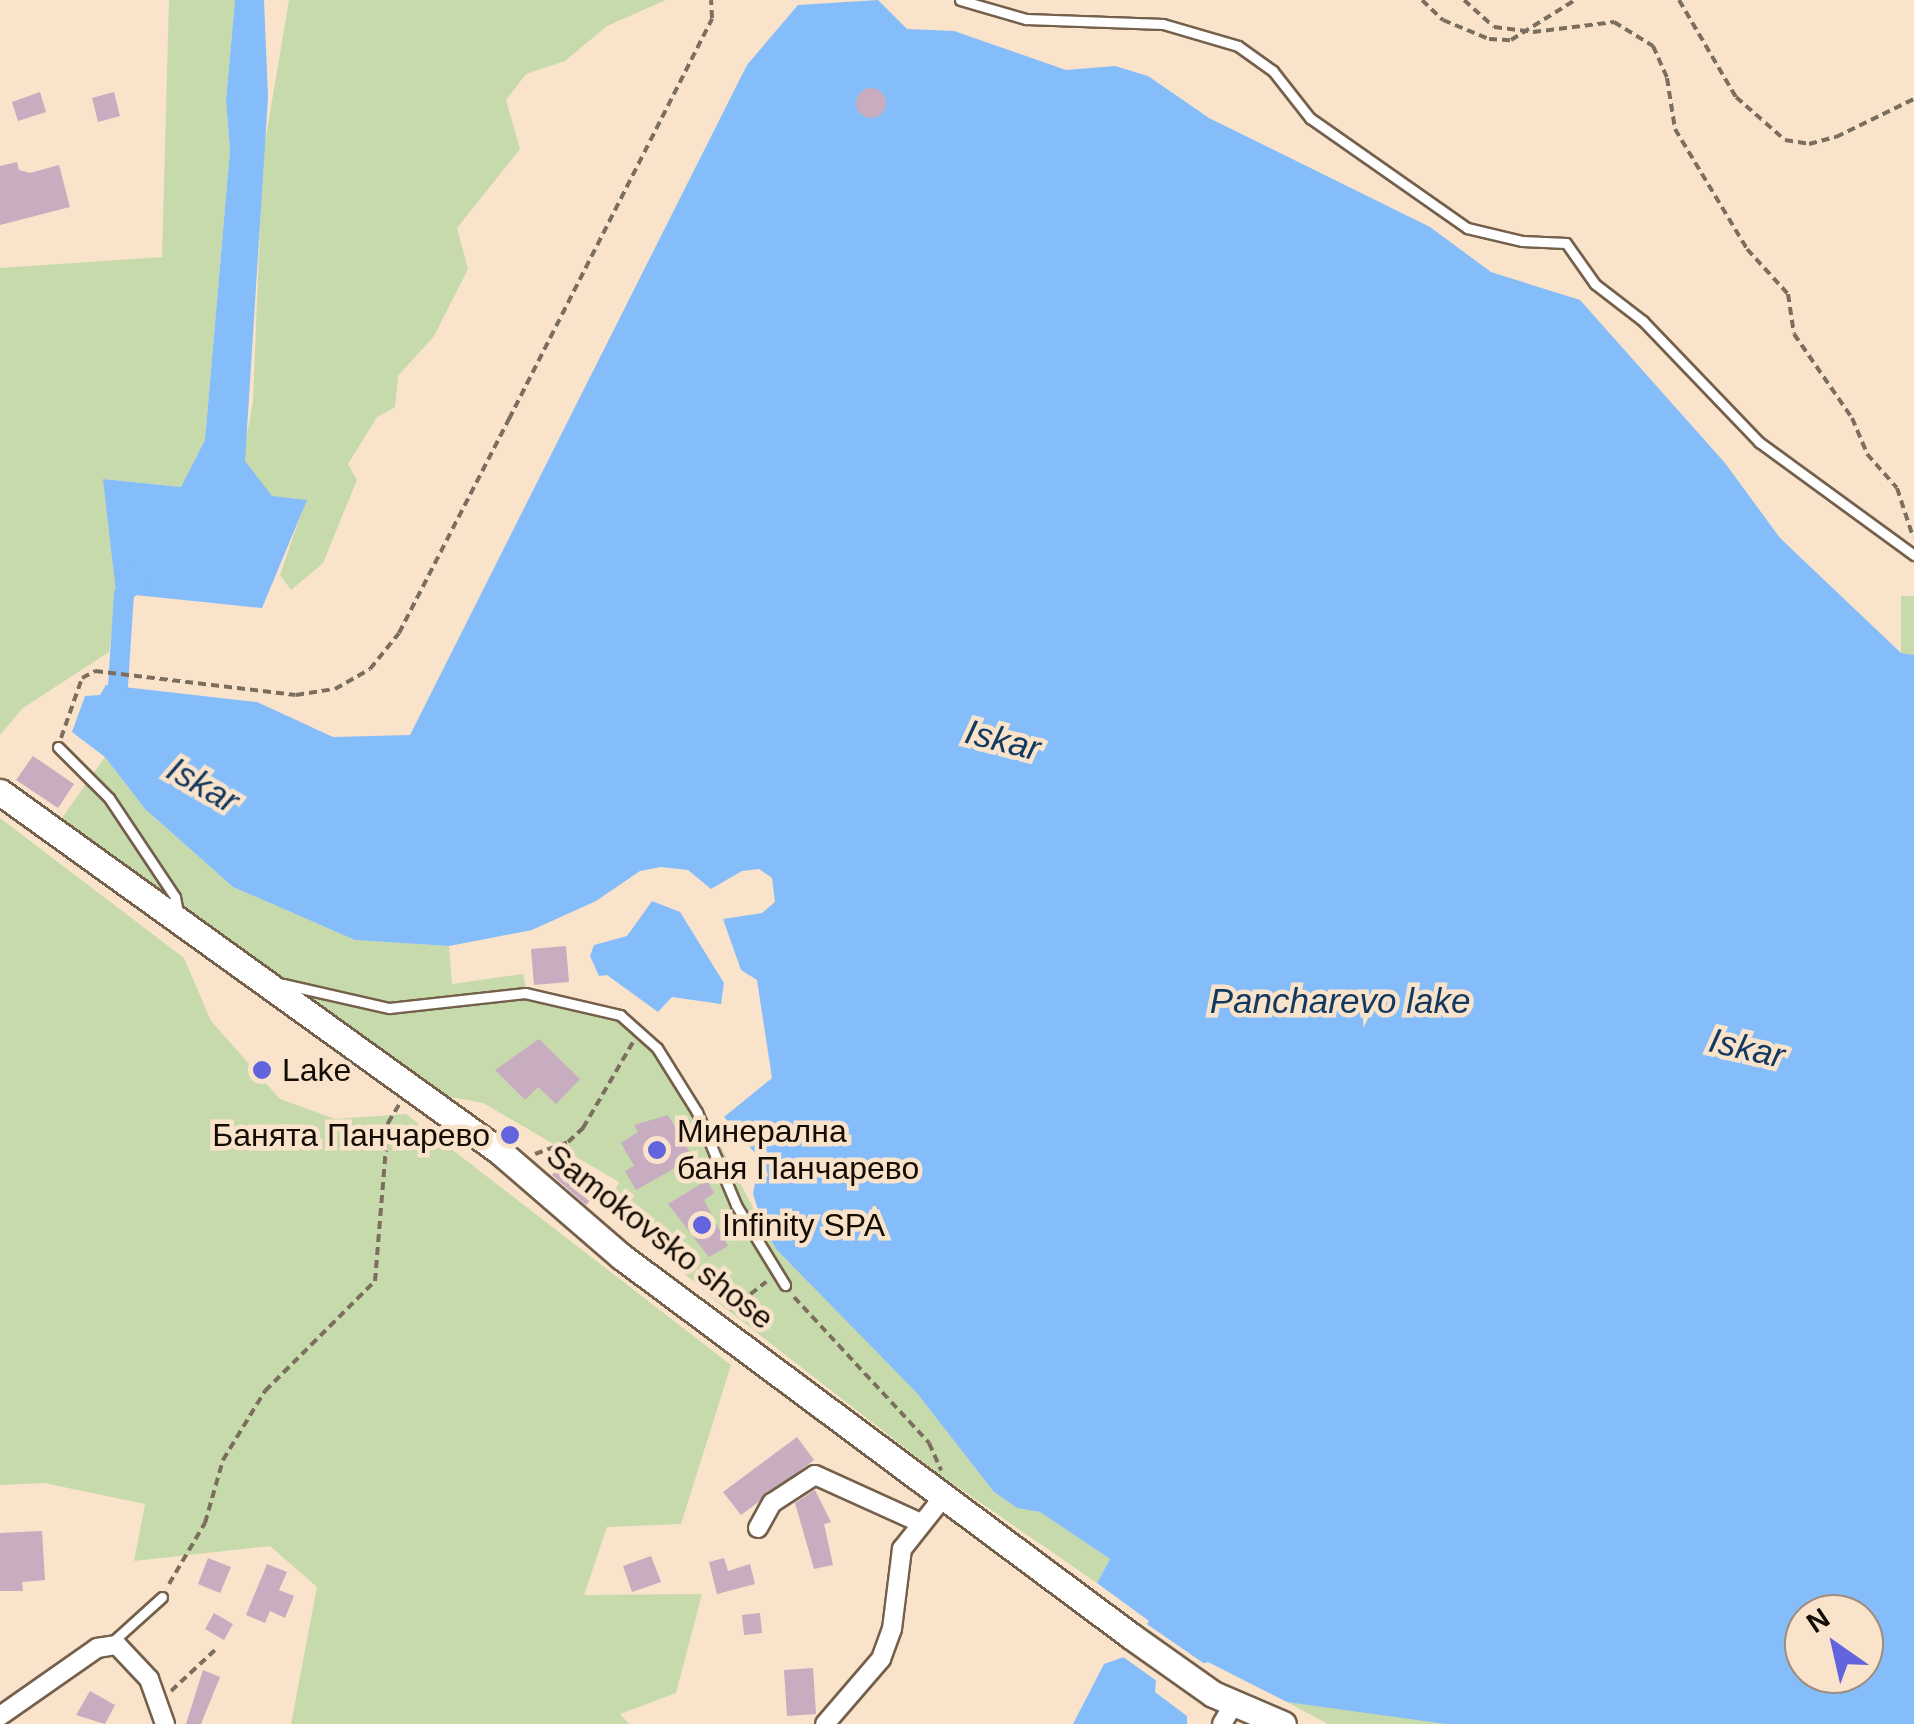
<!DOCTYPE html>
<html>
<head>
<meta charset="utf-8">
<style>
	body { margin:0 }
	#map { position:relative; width:1914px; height:1724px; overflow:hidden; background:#fae3cb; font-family:Helvetica,sans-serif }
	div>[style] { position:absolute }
	.green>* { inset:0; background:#c7daab }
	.water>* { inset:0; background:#85bdfa }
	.pier>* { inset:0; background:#fae3cb }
	.canal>* { height:20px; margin:-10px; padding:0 10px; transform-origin:10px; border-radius:10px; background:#85bdfa }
	.building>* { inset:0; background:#c8acbf }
	.round { border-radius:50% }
	.path>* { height:4px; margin-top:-2px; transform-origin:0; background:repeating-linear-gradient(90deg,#7c6e5f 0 8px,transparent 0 13px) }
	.roads { filter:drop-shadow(2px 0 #74604b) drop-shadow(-2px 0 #74604b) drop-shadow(0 2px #74604b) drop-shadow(0 -2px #74604b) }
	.service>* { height:9px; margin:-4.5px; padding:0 4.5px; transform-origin:4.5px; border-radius:4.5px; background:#fff }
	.minor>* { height:18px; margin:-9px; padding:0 9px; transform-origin:9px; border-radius:9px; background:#fff }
	.secondary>* { height:25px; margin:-12.5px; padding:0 12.5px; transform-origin:12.5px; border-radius:12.5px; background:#fff }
	.dots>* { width:28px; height:28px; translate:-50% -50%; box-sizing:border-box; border:5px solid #fae3cb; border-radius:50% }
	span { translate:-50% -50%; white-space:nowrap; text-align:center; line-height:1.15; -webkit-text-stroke:9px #fae3cb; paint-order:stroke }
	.poi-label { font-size:32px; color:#140d05 }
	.left { translate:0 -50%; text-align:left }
	.right { translate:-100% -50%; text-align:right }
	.street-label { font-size:32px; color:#140d05 }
	.water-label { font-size:35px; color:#123960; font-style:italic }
	.north { position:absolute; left:1784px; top:1594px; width:100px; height:100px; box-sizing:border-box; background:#fae3cb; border:2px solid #9e8d7c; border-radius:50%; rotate:326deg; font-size:28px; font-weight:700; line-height:40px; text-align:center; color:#140d05 }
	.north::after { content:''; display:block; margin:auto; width:35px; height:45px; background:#6164dc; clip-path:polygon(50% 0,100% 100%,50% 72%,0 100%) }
</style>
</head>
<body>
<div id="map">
	<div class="green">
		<i style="clip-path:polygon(169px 0,235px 0,226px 100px,230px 150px,205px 440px,181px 487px,104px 479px,116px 593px,109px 652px,23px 708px,0 735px,0 268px,162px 257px)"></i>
		<i style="clip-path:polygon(289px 0,666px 0,607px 26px,565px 61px,526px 74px,506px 100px,520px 149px,457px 228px,468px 269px,434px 336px,398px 376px,395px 407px,377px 417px,348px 464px,357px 480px,323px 563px,291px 590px,280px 575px,306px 500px,213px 490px,245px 445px,253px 402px,263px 154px)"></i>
		<i style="clip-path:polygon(1901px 596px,1914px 596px,1914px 655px,1901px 653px)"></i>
		<i style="clip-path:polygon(105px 757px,145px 809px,233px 887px,355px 940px,449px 946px,452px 984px,523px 974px,526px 987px,624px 1011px,662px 1044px,681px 1072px,764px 1228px,916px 1392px,994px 1492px,1017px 1508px,1040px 1512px,1110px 1559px,1097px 1583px,936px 1472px,716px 1301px,607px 1206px,619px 1182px,483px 1103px,441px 1095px,352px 1037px,62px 818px)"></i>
		<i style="clip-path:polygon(0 818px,184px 958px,211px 1021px,280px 1099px,335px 1119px,406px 1114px,731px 1365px,681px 1524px,607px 1527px,584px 1595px,702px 1594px,676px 1693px,620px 1714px,629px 1724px,291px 1724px,317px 1587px,270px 1546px,134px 1561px,145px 1504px,44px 1483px,0 1485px)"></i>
		<i style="clip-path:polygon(1287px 1702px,1368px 1708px,1446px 1724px,1328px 1724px)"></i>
	</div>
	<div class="water">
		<i style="clip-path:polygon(235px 0,264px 0,268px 97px,245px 461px,272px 496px,307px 500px,262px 608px,116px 593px,103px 479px,181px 487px,205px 440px,230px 150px,226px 100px)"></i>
		<i style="clip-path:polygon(evenodd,878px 0,907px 29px,954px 31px,1066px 70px,1115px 66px,1148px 76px,1209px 118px,1430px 227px,1491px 272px,1580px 300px,1725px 463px,1780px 538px,1901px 653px,1914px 655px,1914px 1724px,1446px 1724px,1287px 1702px,1208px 1662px,1156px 1680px,1155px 1692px,1187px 1716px,1187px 1724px,1073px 1724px,1104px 1664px,1124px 1657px,1149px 1621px,1097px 1583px,1110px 1559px,1040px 1512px,1017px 1508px,994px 1492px,916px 1392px,777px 1250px,764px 1228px,753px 1194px,755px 1182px,768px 1176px,765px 1165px,724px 1117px,772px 1078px,757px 980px,741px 970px,723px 919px,762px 913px,775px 902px,772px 878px,759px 869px,742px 871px,711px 889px,688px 870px,661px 867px,640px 871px,596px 901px,532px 930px,449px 946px,355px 940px,233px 887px,145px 809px,105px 757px,72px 732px,85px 696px,100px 695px,106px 685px,257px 702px,333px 737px,410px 735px,747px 65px,798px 5px,878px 0,1804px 1614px,1864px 1614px,1864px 1674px,1804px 1674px,1804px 1614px)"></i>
		<i style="clip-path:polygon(652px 901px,680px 912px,724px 983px,721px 1004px,672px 997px,658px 1012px,607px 975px,599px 976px,590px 956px,594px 945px,627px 936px)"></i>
	</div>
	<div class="pier">
		<i style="clip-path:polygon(1141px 1620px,1212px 1669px,1161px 1684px,1119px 1654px)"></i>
	</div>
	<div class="canal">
		<i style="left:118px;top:686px;width:92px;rotate:-86.3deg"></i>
		<i style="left:124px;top:594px;width:26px;rotate:-51deg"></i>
	</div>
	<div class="building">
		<i class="round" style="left:856px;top:88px;width:30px;height:30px"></i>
		<i style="clip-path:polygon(40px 92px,46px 112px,18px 121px,12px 102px)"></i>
		<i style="clip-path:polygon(114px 92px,120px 116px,98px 122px,92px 98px)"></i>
		<i style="clip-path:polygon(17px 162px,19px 170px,30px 173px,59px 165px,70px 207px,0 225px,0 166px)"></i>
		<i style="clip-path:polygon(33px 756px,74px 784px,58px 808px,16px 780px)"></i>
		<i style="clip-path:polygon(566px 946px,569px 982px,534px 985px,531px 949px)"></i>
		<i style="clip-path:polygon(539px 1039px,580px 1079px,556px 1104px,538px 1087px,525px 1100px,495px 1070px)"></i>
		<i style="clip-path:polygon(668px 1115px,693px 1158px,636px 1190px,625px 1171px,634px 1166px,621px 1143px,638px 1132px,634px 1125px)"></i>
		<i style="clip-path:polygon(566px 1158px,601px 1189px,586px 1205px,552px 1175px)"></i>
		<i style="clip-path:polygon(707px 1180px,714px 1193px,704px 1200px,728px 1246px,709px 1257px,668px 1204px)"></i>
		<i style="clip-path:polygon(797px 1437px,814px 1460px,741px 1515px,723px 1492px)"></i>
		<i style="clip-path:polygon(815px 1490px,831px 1522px,824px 1524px,833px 1565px,814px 1569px,795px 1503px)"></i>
		<i style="clip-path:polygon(42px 1531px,45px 1580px,22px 1582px,23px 1591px,0 1591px,0 1533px)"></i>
		<i style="clip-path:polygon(651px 1556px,661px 1582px,632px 1592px,623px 1566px)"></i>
		<i style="clip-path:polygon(208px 1558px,231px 1567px,220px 1593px,198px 1584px)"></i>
		<i style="clip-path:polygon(724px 1558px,728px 1571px,750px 1564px,755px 1584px,717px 1594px,709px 1562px)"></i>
		<i style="clip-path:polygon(267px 1564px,287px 1572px,279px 1590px,294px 1596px,285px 1618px,270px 1611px,265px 1623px,246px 1615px)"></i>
		<i style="clip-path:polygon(214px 1613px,233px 1624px,224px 1640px,205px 1629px)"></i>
		<i style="clip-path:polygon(760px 1613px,762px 1633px,744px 1635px,742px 1615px)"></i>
		<i style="clip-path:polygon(813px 1668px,816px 1714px,787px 1716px,784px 1670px)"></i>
		<i style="clip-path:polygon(203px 1670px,220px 1677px,201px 1724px,186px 1724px)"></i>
		<i style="clip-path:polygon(90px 1691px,115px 1705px,105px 1724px,76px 1715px)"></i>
	</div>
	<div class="path">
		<i style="left:1422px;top:0;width:29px;rotate:44deg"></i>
		<i style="left:1443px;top:20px;width:50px;rotate:22.4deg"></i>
		<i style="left:1489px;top:39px;width:22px;rotate:3deg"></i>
		<i style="left:1511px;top:40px;width:75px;rotate:-32deg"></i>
		<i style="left:1464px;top:0;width:40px;rotate:42deg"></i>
		<i style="left:1494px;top:27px;width:39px;rotate:7deg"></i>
		<i style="left:1533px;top:32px;width:82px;rotate:-7deg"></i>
		<i style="left:1614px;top:22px;width:46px;rotate:31.6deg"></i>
		<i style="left:1653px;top:46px;width:35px;rotate:66deg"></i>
		<i style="left:1667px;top:78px;width:52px;rotate:81.1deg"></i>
		<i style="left:1675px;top:129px;width:140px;rotate:59deg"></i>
		<i style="left:1747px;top:249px;width:61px;rotate:47.7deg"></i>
		<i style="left:1788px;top:294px;width:40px;rotate:81.5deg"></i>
		<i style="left:1794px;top:334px;width:102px;rotate:55.4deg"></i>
		<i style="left:1852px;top:418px;width:39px;rotate:67deg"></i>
		<i style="left:1867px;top:454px;width:45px;rotate:48.6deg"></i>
		<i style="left:1897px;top:488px;width:52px;rotate:71.9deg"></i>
		<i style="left:1679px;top:0;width:113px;rotate:59.6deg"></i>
		<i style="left:1736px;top:97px;width:65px;rotate:41.3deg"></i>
		<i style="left:1785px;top:140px;width:24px;rotate:9deg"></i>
		<i style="left:1809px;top:144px;width:28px;rotate:-15deg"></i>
		<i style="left:1836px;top:137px;width:87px;rotate:-26deg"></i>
		<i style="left:61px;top:738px;width:64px;rotate:-70.7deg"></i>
		<i style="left:82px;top:678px;width:15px;rotate:-28deg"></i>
		<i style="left:95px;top:671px;width:202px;rotate:6.8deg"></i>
		<i style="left:296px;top:695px;width:39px;rotate:-9deg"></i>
		<i style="left:335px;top:689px;width:40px;rotate:-29.7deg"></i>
		<i style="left:370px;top:669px;width:46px;rotate:-51.1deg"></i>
		<i style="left:399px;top:633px;width:241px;rotate:-62.8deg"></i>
		<i style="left:509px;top:419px;width:449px;rotate:-63.1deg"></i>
		<i style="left:712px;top:18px;width:18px;rotate:-93deg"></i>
		<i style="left:535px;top:1154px;width:35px;rotate:-20deg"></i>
		<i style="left:568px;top:1142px;width:21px;rotate:-43deg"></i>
		<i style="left:583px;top:1128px;width:99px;rotate:-59.8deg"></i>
		<i style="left:794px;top:1297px;width:199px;rotate:47.2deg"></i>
		<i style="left:929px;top:1443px;width:30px;rotate:66deg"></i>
		<i style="left:730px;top:1310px;width:46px;rotate:-37.9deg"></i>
		<i style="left:169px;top:1584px;width:71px;rotate:-59.5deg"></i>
		<i style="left:205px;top:1523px;width:66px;rotate:-74.1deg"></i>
		<i style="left:223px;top:1460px;width:81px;rotate:-58.7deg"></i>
		<i style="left:265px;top:1391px;width:156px;rotate:-45deg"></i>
		<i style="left:375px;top:1281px;width:159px;rotate:-85.3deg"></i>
		<i style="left:388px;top:1123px;width:23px;rotate:-59deg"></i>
		<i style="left:171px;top:1691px;width:62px;rotate:-43deg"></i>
	</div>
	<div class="roads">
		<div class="service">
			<i style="left:960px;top:0;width:69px;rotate:16.1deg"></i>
			<i style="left:1026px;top:19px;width:137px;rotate:2.1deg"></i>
			<i style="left:1163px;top:24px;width:78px;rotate:16.3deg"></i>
			<i style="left:1238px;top:46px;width:43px;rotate:35.5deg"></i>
			<i style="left:1273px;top:71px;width:60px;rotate:51.8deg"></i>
			<i style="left:1310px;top:118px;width:192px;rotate:35deg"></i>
			<i style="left:1467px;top:228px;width:57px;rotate:13.3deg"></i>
			<i style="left:1522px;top:241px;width:44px;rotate:2.6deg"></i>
			<i style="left:1566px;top:243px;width:50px;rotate:54.7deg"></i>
			<i style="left:1595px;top:284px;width:61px;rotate:37.6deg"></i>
			<i style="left:1643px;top:321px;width:168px;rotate:46.2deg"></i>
			<i style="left:1759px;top:442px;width:192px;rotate:36.1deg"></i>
			<i style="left:58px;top:747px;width:72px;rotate:45deg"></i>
			<i style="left:109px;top:798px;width:119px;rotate:56.3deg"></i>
			<i style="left:175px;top:897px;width:16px;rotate:79deg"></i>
			<i style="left:283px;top:984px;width:109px;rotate:12.8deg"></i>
			<i style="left:389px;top:1008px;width:137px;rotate:-6.3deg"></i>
			<i style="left:525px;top:993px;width:98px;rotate:13deg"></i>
			<i style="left:620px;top:1015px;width:50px;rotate:41.7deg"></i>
			<i style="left:657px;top:1048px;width:75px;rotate:58deg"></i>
			<i style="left:697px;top:1112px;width:101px;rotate:67.2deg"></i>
			<i style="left:736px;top:1205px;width:94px;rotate:58.5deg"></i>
			<i style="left:110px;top:1644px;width:70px;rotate:-42.1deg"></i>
		</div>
		<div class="minor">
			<i style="left:758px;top:1528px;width:29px;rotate:-61deg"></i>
			<i style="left:772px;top:1503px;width:51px;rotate:-33.1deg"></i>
			<i style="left:815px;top:1475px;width:116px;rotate:24.4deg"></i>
			<i style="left:0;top:1716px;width:118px;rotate:-35deg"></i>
			<i style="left:97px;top:1648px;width:20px;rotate:-9deg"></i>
			<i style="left:117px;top:1645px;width:47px;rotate:46.7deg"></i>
			<i style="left:149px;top:1679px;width:48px;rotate:70.4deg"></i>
			<i style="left:825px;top:1724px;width:86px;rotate:-49.3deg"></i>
			<i style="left:881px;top:1659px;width:32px;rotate:-70deg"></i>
			<i style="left:892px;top:1629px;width:81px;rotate:-82.9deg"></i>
			<i style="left:902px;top:1549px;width:69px;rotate:-51.5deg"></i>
			<i style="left:1222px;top:1724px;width:24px;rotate:-60deg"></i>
		</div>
		<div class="secondary">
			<i style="left:0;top:792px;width:615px;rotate:35.73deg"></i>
			<i style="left:499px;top:1151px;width:162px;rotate:40.8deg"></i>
			<i style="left:622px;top:1257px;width:635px;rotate:36.67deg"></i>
			<i style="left:1131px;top:1636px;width:100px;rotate:35.3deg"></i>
			<i style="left:1213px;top:1694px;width:76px;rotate:23.2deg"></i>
		</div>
	</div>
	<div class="dots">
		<i style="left:262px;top:1070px;background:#6164dc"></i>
		<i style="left:510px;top:1135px;background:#6164dc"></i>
		<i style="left:657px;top:1150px;background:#6164dc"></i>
		<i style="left:702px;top:1225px;background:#6164dc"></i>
	</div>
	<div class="poi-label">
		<span class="left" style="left:282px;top:1070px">Lake</span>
		<span class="left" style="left:677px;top:1150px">Минерална<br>баня Панчарево</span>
		<span class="right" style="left:490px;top:1135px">Банята Панчарево</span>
		<span class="left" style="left:722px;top:1225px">Infinity SPA</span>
	</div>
	<div class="street-label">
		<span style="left:660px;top:1237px;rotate:38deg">Samokovsko shose</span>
	</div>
	<div class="water-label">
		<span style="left:1003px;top:740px;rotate:14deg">Iskar</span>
		<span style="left:203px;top:785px;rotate:30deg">Iskar</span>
		<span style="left:1340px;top:1001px">Pancharevo lake</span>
		<span style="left:1747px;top:1048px;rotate:13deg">Iskar</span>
	</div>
	<div class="north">N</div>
</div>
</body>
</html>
